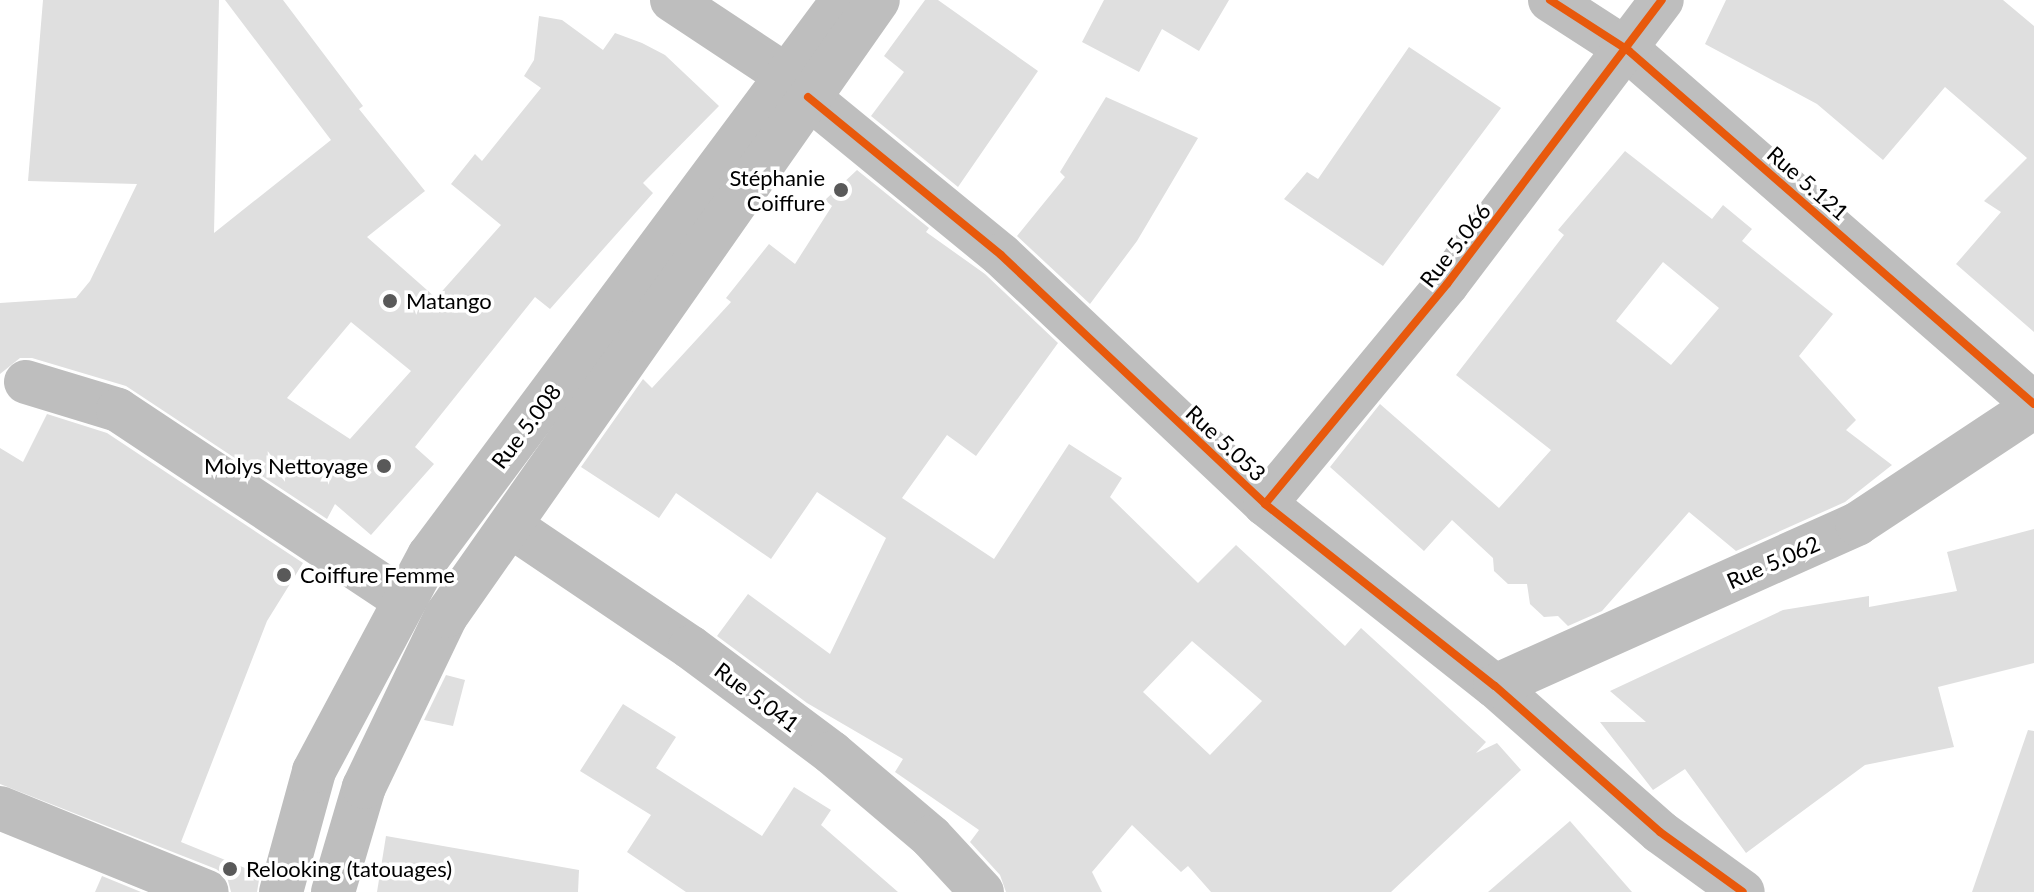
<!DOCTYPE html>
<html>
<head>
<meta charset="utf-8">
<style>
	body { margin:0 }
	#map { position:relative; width:2034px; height:892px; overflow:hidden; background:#fff; font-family:Lato,sans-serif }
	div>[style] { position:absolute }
	.building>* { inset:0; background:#dfdfdf }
	.minor>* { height:44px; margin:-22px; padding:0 22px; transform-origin:22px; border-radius:22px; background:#bebebe }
	.major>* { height:44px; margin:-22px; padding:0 22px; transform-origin:22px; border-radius:22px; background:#bebebe }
	.cycleway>* { height:8px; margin:-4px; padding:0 4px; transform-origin:4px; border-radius:4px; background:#e8590c }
	.dots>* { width:22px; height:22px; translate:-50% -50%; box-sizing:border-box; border:4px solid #fff; border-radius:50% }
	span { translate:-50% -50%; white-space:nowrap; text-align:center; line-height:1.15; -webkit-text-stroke:7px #fff; paint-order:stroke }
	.poi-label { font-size:22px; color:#000 }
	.right { translate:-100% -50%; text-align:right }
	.left { translate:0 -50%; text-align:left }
	.street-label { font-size:22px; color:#000 }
</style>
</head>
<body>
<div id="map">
	<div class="building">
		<i style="clip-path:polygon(evenodd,43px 0,219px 0,214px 233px,331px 140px,225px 0,283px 0,363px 106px,359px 109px,425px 191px,367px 237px,436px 298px,501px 225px,451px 184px,475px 154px,482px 161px,541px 88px,524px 76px,534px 60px,539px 16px,562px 20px,603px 50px,615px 33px,642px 43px,665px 55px,719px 106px,643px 183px,653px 193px,550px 309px,535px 297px,415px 447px,434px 464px,371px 535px,335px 504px,327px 519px,126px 386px,32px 358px,20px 358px,0 374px,0 303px,76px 298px,90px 281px,137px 184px,28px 181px,43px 0,351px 322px,411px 371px,350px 439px,287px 398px,351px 322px)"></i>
		<i style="clip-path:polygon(925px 0,938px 0,1038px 71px,958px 187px,871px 116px,904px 72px,884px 56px)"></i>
		<i style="clip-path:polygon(1104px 0,1229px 0,1199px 51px,1162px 29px,1139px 72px,1082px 42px)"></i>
		<i style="clip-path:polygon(1726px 0,2003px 0,2034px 26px,2034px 332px,1956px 264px,2001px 212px,1984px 201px,2027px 158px,1945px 87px,1883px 160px,1817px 104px,1705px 44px)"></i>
		<i style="clip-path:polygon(1409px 47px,1501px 108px,1383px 266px,1284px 199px,1307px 172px,1318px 179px)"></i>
		<i style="clip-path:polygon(1106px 97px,1198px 138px,1137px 241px,1090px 304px,1017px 236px,1065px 177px,1060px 172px)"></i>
		<i style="clip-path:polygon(evenodd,1625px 151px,1712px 219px,1723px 205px,1752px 229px,1742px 241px,1833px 314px,1799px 356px,1856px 420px,1846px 430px,1892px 465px,1845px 502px,1736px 551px,1689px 512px,1602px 611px,1568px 626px,1558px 616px,1544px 617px,1530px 604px,1527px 584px,1508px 584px,1494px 571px,1493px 558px,1452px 520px,1424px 551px,1330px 467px,1380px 404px,1499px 508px,1551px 450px,1456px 375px,1564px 235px,1558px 230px,1625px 151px,1663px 262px,1719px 308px,1671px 365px,1616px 321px,1663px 262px)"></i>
		<i style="clip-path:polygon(evenodd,857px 170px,929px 228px,926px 232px,985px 274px,1058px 343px,976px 456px,947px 435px,902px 498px,994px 559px,1069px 444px,1122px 478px,1110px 497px,1198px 583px,1236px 545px,1345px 646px,1361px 628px,1486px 742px,1476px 753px,1497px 743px,1521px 770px,1391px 892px,1211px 892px,1188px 866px,1181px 872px,1132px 825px,1092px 872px,1102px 892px,1006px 892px,1000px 875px,970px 842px,979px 830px,895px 772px,903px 759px,807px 703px,717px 636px,748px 594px,830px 654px,886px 538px,817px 492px,771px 559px,676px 493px,659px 518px,581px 467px,643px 379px,652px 388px,731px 302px,726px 298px,769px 244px,795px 264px,832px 206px,825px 200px,857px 170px,1192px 641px,1262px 701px,1210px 755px,1143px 692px,1192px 641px)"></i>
		<i style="clip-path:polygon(47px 414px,107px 433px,303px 563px,267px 621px,181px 842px,260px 874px,257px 892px,231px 892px,227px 877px,216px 869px,0 784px,0 448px,23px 462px)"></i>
		<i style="clip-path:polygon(2034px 529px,2034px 663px,1938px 687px,1954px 747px,1865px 765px,1746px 853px,1685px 769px,1653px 790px,1600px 722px,1646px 722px,1610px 691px,1783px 610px,1869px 596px,1869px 607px,1957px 591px,1947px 552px)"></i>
		<i style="clip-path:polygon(446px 675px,465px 680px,453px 726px,424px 720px)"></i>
		<i style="clip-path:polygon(623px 704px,676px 737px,656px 768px,762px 836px,794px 787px,831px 810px,821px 825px,898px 892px,686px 892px,627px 852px,651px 815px,580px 771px)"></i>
		<i style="clip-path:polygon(2028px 730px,2034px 731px,2034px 892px,1972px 892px)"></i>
		<i style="clip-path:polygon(1570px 821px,1632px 892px,1488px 892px)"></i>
		<i style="clip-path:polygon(386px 836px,579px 870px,578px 892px,377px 892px)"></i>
		<i style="clip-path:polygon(102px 876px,141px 892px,95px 892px)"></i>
	</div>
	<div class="minor">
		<i style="left:672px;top:0;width:138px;rotate:33.5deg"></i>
		<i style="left:1550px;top:0;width:94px;rotate:32.8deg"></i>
		<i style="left:1629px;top:51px;width:537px;rotate:41.08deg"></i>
		<i style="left:808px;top:97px;width:249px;rotate:39.3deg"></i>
		<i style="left:1001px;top:255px;width:363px;rotate:43.3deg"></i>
		<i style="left:1265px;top:504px;width:293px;rotate:38.4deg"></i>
		<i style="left:1495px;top:686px;width:220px;rotate:41.5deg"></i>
		<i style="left:1660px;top:832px;width:102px;rotate:35.9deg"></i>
		<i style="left:26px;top:382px;width:96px;rotate:16.9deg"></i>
		<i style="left:118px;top:410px;width:341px;rotate:33.6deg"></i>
		<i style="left:1265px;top:504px;width:286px;rotate:-50.4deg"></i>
		<i style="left:1447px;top:284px;width:356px;rotate:-52.9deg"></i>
		<i style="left:512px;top:527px;width:215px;rotate:34deg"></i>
		<i style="left:690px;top:647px;width:177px;rotate:36.7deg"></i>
		<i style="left:832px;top:753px;width:130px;rotate:40.3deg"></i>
		<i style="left:931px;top:837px;width:75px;rotate:47.2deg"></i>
		<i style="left:1495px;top:686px;width:397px;rotate:-24.1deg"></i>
		<i style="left:1857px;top:524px;width:212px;rotate:-33.5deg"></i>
		<i style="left:0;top:808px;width:223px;rotate:22.1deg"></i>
	</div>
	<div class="major">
		<i style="left:281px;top:892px;width:125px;rotate:-74.7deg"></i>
		<i style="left:314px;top:771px;width:244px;rotate:-61.9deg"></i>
		<i style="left:429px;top:556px;width:693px;rotate:-53.33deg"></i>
		<i style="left:333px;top:892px;width:109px;rotate:-73.6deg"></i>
		<i style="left:364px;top:787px;width:190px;rotate:-64.4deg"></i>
		<i style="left:446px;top:616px;width:752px;rotate:-54.96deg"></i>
	</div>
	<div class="cycleway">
		<i style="left:1550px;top:0;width:94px;rotate:32.8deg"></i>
		<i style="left:1629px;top:51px;width:537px;rotate:41.08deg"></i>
		<i style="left:808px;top:97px;width:249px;rotate:39.3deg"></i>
		<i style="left:1001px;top:255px;width:363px;rotate:43.3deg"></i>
		<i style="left:1265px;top:504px;width:293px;rotate:38.4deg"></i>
		<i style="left:1495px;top:686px;width:220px;rotate:41.5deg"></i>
		<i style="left:1660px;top:832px;width:102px;rotate:35.9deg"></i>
		<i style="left:1265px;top:504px;width:286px;rotate:-50.4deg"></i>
		<i style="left:1447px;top:284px;width:356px;rotate:-52.9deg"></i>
	</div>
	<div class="dots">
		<i style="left:841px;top:190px;background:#595959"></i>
		<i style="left:390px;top:301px;background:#595959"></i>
		<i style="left:384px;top:466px;background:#595959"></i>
		<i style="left:284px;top:575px;background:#595959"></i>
		<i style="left:230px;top:869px;background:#595959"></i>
	</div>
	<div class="poi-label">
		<span class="right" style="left:825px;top:190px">Stéphanie<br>Coiffure</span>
		<span class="left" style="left:406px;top:301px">Matango</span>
		<span class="right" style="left:368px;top:466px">Molys Nettoyage</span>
		<span class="left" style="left:300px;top:575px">Coiffure Femme</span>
		<span class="left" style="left:246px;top:869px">Relooking (tatouages)</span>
	</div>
	<div class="street-label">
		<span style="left:1808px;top:183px;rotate:41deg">Rue 5.121</span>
		<span style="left:1455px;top:245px;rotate:-52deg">Rue 5.066</span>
		<span style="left:526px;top:426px;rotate:-53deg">Rue 5.008</span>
		<span style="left:1226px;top:443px;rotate:43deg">Rue 5.053</span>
		<span style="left:1773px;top:562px;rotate:-24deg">Rue 5.062</span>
		<span style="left:757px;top:697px;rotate:37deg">Rue 5.041</span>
	</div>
</div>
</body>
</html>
